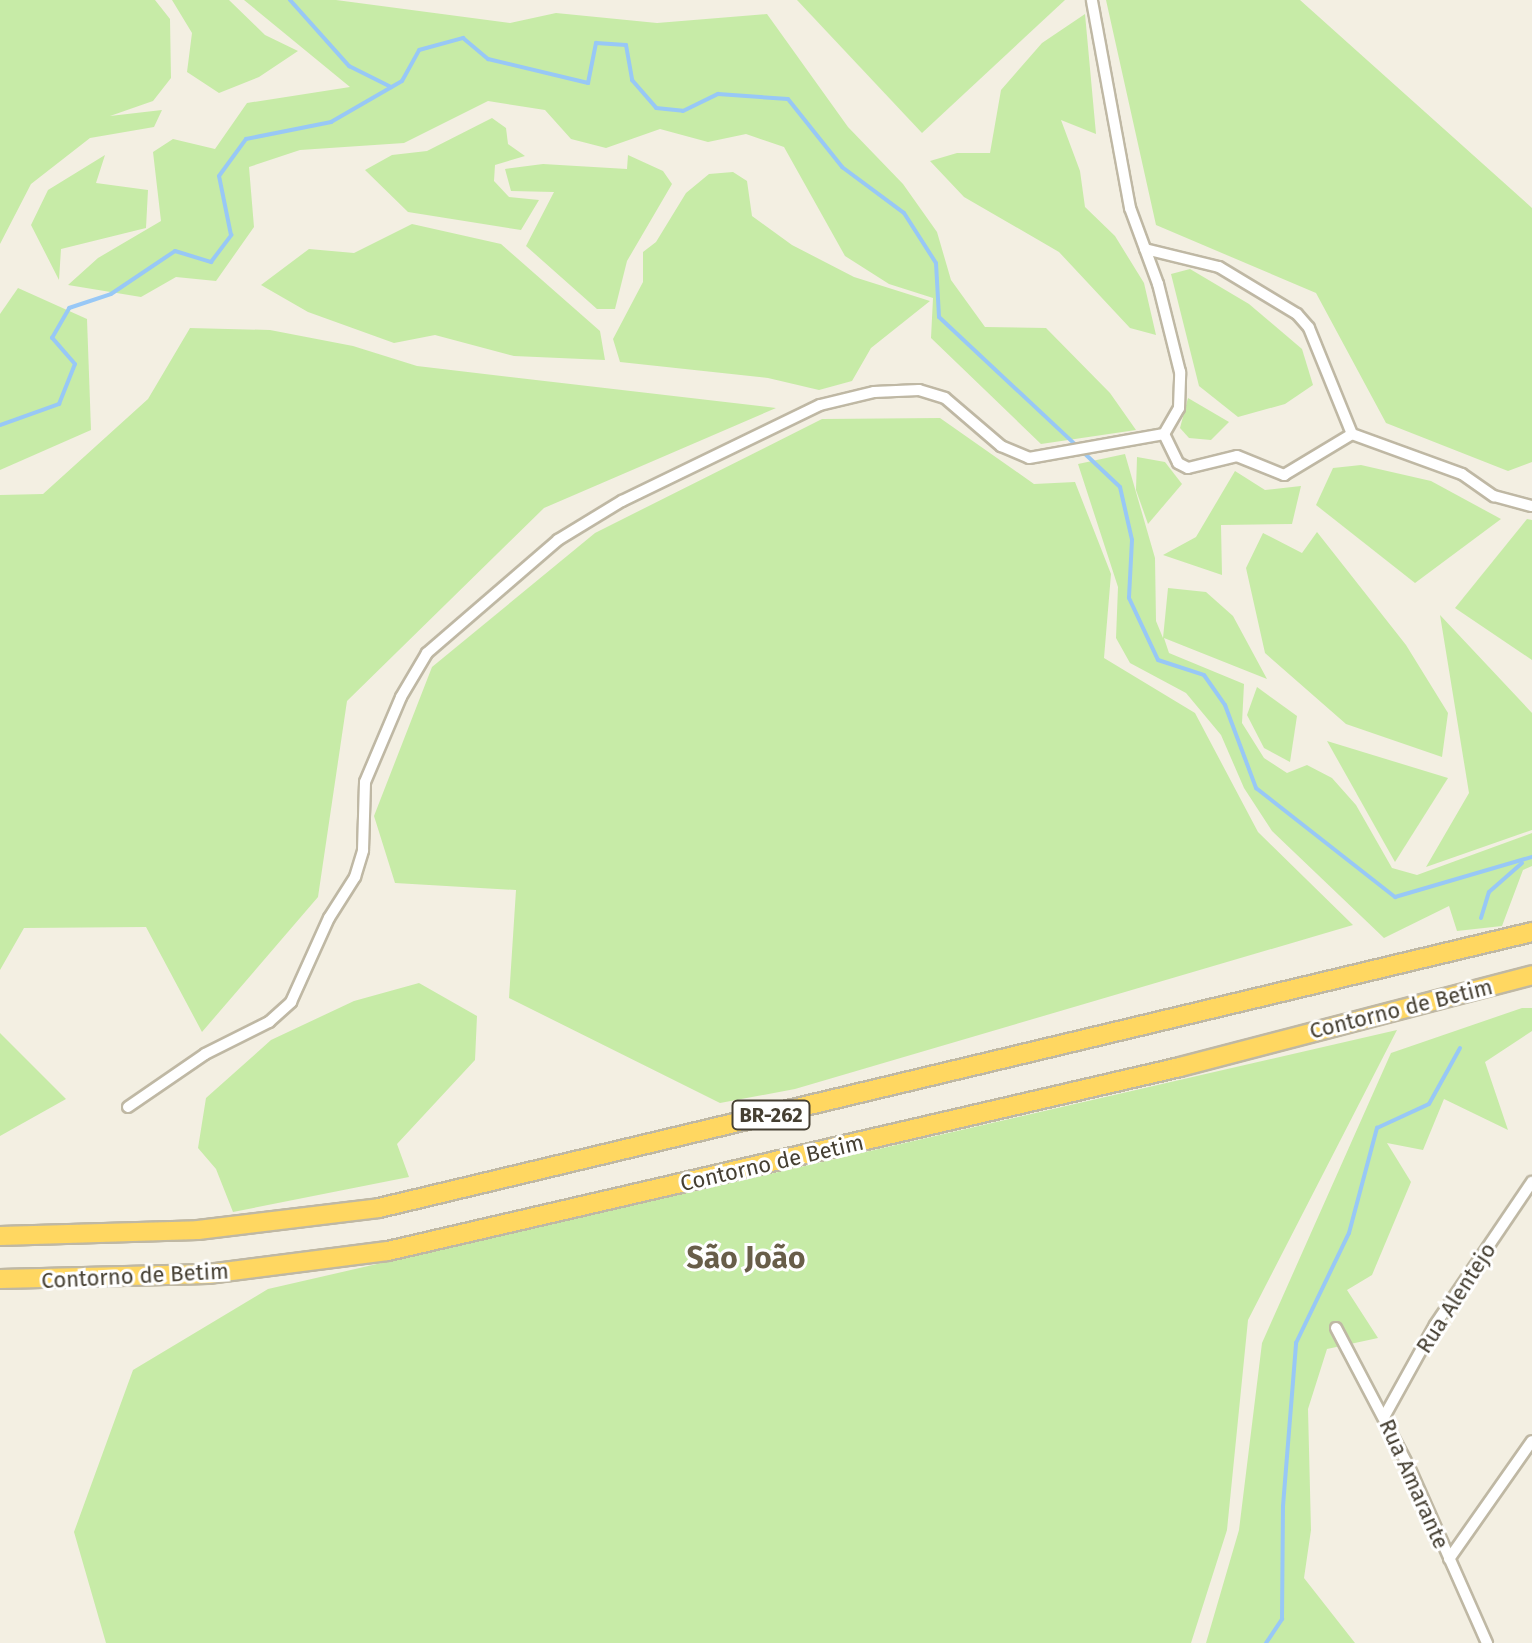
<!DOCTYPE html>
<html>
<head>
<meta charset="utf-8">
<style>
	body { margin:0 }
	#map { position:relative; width:1532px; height:1643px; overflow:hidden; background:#f3efe2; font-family:"Fira Sans",sans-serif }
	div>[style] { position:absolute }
	.green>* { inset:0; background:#c7eba7 }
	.stream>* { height:4px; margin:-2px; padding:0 2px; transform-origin:2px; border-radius:2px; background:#98c8f6 }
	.roads { filter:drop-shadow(2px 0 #bfb8a4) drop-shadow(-2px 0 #bfb8a4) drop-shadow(0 2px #bfb8a4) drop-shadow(0 -2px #bfb8a4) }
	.street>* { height:10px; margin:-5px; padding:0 5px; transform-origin:5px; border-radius:5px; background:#fff }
	.highway>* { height:18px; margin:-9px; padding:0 9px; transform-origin:9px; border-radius:9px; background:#ffd761 }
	span { translate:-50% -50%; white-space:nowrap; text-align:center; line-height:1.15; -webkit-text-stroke:6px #fff; paint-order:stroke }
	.shield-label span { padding:2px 6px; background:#fff; border:2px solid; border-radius:6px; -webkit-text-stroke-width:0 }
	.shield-label { font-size:20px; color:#453f32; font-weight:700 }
	.street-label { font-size:22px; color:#453f32 }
	.district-label { font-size:30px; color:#685e49; font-weight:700 }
</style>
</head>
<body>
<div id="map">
	<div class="green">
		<i style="clip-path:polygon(0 0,155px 0,170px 19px,171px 78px,153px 101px,110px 116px,162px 110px,154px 127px,90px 138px,31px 184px,0 244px)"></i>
		<i style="clip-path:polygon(172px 0,229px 0,265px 35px,298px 51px,259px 77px,219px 93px,187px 72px,192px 33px)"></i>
		<i style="clip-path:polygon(244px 0,336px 0,510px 23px,556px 13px,657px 23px,767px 14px,848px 127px,903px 184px,937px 232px,951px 280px,985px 327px,1046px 328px,1110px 393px,1136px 430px,1041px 444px,931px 338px,933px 298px,889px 284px,845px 256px,784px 147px,746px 134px,708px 142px,660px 129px,606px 148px,571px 139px,545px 110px,488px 101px,404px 143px,300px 150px,249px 167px,254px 227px,216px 281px,176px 277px,141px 297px,68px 285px,98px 258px,161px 221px,153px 152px,173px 139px,215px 149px,247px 103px,350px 87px)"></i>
		<i style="clip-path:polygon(797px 0,1065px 0,922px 133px)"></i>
		<i style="clip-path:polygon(1106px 0,1300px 0,1532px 208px,1532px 462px,1508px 471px,1386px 423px,1316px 293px,1156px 225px)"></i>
		<i style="clip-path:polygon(1085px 14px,1096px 134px,1061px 120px,1080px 171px,1085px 207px,1115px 236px,1144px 283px,1156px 335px,1130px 328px,1059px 252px,964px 197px,930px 161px,957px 153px,990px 153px,1001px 90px,1042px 43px)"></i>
		<i style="clip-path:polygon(492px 118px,506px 128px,508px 144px,525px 156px,495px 165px,494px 181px,509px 197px,539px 200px,521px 230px,408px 212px,365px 170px,392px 155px,427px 151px)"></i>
		<i style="clip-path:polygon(105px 155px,96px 183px,148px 190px,146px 228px,61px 249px,59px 280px,31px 225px,48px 190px)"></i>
		<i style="clip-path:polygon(628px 155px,663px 171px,672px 184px,627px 261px,615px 309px,597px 309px,526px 246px,554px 192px,511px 191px,505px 169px,543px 164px,627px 169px)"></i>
		<i style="clip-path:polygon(733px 172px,747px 181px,752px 216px,792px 245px,854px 277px,930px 301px,871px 348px,852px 381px,819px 390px,768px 378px,620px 362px,613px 339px,643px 282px,643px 252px,656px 242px,686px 193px,709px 174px)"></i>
		<i style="clip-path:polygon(412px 224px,501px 244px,600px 331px,605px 360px,514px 356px,435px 335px,394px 343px,308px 312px,261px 285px,309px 249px,354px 253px)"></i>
		<i style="clip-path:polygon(1190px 269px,1249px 304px,1302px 349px,1313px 385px,1285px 404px,1238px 417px,1199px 386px,1171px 274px)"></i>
		<i style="clip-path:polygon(18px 288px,87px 319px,91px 430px,0 470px,0 314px)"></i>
		<i style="clip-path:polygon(190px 328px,270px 330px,353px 346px,417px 366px,776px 408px,544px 508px,347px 701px,318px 897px,202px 1032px,146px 927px,24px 928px,0 970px,0 495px,43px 494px,148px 399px)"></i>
		<i style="clip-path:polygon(1188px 398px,1229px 422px,1211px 440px,1189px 438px,1180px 428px)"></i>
		<i style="clip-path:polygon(940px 418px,1034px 484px,1075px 482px,1111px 574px,1104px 658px,1195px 713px,1258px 832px,1353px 925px,795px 1089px,720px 1103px,509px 998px,516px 890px,395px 883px,374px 816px,432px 667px,595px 533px,822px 419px)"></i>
		<i style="clip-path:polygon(1125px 454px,1155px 558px,1156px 621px,1163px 638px,1168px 588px,1206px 592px,1233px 616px,1267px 679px,1164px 638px,1169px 653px,1244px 684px,1242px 723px,1264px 758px,1287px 773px,1307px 765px,1332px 778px,1356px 805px,1392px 868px,1417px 875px,1532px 833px,1532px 866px,1523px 870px,1502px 926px,1457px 931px,1449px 906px,1384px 938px,1272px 831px,1244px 788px,1221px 735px,1186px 693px,1130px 663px,1116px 638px,1118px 587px,1078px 464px)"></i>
		<i style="clip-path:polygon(1137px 457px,1165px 462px,1182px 484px,1148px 524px,1136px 490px)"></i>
		<i style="clip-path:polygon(1361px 465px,1431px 481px,1501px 519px,1415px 583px,1316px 505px,1333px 468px)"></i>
		<i style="clip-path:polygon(1235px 471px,1265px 490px,1301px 486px,1292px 524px,1221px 525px,1222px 575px,1163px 555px,1196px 537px)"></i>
		<i style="clip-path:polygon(1527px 519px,1532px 520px,1532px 660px,1455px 608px)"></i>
		<i style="clip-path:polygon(1317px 532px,1406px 645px,1448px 713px,1442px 757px,1346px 724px,1265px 653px,1246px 568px,1263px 533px,1302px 553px)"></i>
		<i style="clip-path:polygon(1440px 615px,1532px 713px,1532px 830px,1426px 867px,1469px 793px)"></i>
		<i style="clip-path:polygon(1257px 687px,1297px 716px,1290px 762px,1264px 748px,1247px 715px)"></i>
		<i style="clip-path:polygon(1327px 741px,1448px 778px,1395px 862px)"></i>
		<i style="clip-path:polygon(419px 983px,477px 1016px,475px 1060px,397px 1144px,409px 1177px,233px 1212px,216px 1169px,198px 1148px,206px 1098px,271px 1040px,354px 1001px)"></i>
		<i style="clip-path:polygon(1522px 1008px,1532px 1008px,1532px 1031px,1485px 1062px,1508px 1130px,1444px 1099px,1423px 1150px,1387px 1143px,1411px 1182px,1372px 1275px,1347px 1290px,1378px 1338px,1327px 1349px,1308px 1409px,1311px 1530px,1304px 1578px,1355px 1643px,1206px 1643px,1239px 1530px,1262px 1343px,1391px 1053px)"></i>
		<i style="clip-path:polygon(1397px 1030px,1248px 1320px,1227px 1530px,1191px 1643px,106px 1643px,74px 1532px,133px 1370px,268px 1289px)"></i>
		<i style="clip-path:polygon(0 1033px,66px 1099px,0 1136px)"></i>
	</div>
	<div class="stream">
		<i style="left:290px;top:0;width:89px;rotate:48.2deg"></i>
		<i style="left:349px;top:66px;width:47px;rotate:26.6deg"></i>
		<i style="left:0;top:425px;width:63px;rotate:-19.6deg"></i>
		<i style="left:59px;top:404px;width:43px;rotate:-68.2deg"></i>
		<i style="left:75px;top:364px;width:35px;rotate:-131deg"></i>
		<i style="left:52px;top:338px;width:34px;rotate:-60deg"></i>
		<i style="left:69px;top:308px;width:44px;rotate:-18.4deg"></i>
		<i style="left:111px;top:294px;width:77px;rotate:-33.9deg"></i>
		<i style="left:175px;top:251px;width:38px;rotate:17deg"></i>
		<i style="left:211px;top:262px;width:34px;rotate:-53deg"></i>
		<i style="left:231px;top:235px;width:60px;rotate:-101.5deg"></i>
		<i style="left:219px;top:176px;width:46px;rotate:-53.9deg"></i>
		<i style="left:246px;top:139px;width:87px;rotate:-11.3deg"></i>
		<i style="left:331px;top:122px;width:82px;rotate:-30deg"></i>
		<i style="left:402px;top:81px;width:35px;rotate:-61deg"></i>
		<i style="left:419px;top:50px;width:46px;rotate:-15.3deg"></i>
		<i style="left:463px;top:38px;width:33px;rotate:40deg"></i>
		<i style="left:488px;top:59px;width:103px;rotate:13.5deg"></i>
		<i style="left:588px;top:83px;width:41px;rotate:-78.7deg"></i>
		<i style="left:596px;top:43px;width:30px;rotate:4deg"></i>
		<i style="left:626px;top:45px;width:36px;rotate:80deg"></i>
		<i style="left:632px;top:80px;width:37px;rotate:49deg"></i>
		<i style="left:656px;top:108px;width:27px;rotate:6deg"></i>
		<i style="left:683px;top:111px;width:39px;rotate:-26deg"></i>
		<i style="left:718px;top:94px;width:70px;rotate:4.1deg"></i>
		<i style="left:788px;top:99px;width:87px;rotate:51.5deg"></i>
		<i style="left:842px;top:167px;width:77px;rotate:36.6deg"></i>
		<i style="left:904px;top:213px;width:59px;rotate:57.4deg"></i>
		<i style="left:936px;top:263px;width:54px;rotate:86.8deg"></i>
		<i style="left:939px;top:317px;width:189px;rotate:43.1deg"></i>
		<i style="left:1083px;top:452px;width:51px;rotate:43.4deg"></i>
		<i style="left:1120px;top:487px;width:54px;rotate:77.2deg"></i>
		<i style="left:1132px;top:540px;width:58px;rotate:93deg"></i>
		<i style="left:1129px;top:598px;width:68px;rotate:64.9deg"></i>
		<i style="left:1158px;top:660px;width:48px;rotate:18.1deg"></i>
		<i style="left:1204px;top:675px;width:37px;rotate:55deg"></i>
		<i style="left:1225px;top:705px;width:89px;rotate:69.5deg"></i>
		<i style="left:1256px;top:788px;width:177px;rotate:38.1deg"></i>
		<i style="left:1395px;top:897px;width:143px;rotate:-16.3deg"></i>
		<i style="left:1481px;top:918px;width:27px;rotate:-73deg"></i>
		<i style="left:1489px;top:892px;width:44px;rotate:-41.3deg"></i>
		<i style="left:1266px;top:1643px;width:29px;rotate:-56deg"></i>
		<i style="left:1282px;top:1619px;width:113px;rotate:-89.5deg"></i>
		<i style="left:1283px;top:1506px;width:164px;rotate:-85.4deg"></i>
		<i style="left:1296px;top:1343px;width:122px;rotate:-64.3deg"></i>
		<i style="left:1349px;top:1233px;width:109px;rotate:-75.1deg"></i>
		<i style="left:1377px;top:1128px;width:57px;rotate:-24.8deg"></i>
		<i style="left:1429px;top:1104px;width:64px;rotate:-61deg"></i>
	</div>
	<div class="roads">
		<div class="street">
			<i style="left:1145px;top:249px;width:76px;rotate:13.7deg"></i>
			<i style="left:1219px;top:267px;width:91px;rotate:31.1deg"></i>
			<i style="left:1297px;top:314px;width:18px;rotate:49deg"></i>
			<i style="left:1309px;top:328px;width:114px;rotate:67.9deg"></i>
			<i style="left:1352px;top:434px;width:117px;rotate:20deg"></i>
			<i style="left:1462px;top:474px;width:39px;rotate:35deg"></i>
			<i style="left:1494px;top:496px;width:39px;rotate:15deg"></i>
			<i style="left:1164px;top:434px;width:32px;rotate:64deg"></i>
			<i style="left:1178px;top:463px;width:11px;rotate:27deg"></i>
			<i style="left:1188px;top:468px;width:50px;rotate:-13.8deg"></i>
			<i style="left:1237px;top:456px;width:51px;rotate:22deg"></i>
			<i style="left:1284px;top:475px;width:79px;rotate:-31.1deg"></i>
			<i style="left:128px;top:1107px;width:93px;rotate:-34.5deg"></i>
			<i style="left:205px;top:1054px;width:72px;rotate:-26.6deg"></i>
			<i style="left:269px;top:1022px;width:30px;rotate:-42deg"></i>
			<i style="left:291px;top:1002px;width:92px;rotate:-65.7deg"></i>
			<i style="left:329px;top:918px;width:49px;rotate:-57.6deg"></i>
			<i style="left:355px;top:877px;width:28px;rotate:-73deg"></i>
			<i style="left:363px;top:850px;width:68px;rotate:-88.3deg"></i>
			<i style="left:365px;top:782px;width:92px;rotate:-67deg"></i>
			<i style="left:401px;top:697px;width:51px;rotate:-59.4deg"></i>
			<i style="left:427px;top:653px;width:173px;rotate:-40.8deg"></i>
			<i style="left:558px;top:540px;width:75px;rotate:-31.4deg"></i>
			<i style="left:622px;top:501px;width:220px;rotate:-25.9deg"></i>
			<i style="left:820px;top:405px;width:56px;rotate:-13.5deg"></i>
			<i style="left:874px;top:392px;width:45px;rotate:-2.5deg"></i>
			<i style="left:919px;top:390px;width:27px;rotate:17deg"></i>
			<i style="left:945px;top:398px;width:74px;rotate:40.6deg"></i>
			<i style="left:1001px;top:446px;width:30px;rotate:23deg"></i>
			<i style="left:1029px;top:458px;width:137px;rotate:-10.1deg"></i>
			<i style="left:1164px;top:434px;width:30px;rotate:-60deg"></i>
			<i style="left:1179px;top:408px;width:36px;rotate:-88deg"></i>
			<i style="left:1180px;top:372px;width:91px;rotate:-104deg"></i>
			<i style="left:1158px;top:284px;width:81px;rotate:-110.2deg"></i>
			<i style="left:1130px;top:208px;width:211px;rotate:-100.4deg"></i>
			<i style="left:1336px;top:1328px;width:157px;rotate:62.3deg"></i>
			<i style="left:1409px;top:1467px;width:193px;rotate:66.1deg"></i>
			<i style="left:1384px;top:1417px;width:105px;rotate:-61deg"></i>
			<i style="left:1435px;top:1325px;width:173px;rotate:-55.9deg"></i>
			<i style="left:1449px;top:1559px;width:144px;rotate:-54.9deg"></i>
		</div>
		<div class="highway">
			<i style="left:0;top:1236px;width:198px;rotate:-1.7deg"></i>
			<i style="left:198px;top:1230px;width:182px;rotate:-6.9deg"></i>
			<i style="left:379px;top:1208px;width:1186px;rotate:-13.46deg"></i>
			<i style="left:0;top:1279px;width:208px;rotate:-1.4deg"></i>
			<i style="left:208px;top:1274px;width:181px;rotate:-7.3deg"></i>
			<i style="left:388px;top:1251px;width:813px;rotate:-13.08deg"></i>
			<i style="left:1180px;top:1067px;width:364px;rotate:-14.6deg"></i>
		</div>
	</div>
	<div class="shield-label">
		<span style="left:771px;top:1115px">BR-262</span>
	</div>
	<div class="street-label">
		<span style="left:1401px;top:1009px;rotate:-14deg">Contorno de Betim</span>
		<span style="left:772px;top:1163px;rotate:-13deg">Contorno de Betim</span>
		<span style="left:135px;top:1276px;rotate:-3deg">Contorno de Betim</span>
		<span style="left:1456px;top:1298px;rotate:-57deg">Rua Alentejo</span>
		<span style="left:1414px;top:1484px;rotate:66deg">Rua Amarante</span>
	</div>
	<div class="district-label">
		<span style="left:746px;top:1258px">São João</span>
	</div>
</div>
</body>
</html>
